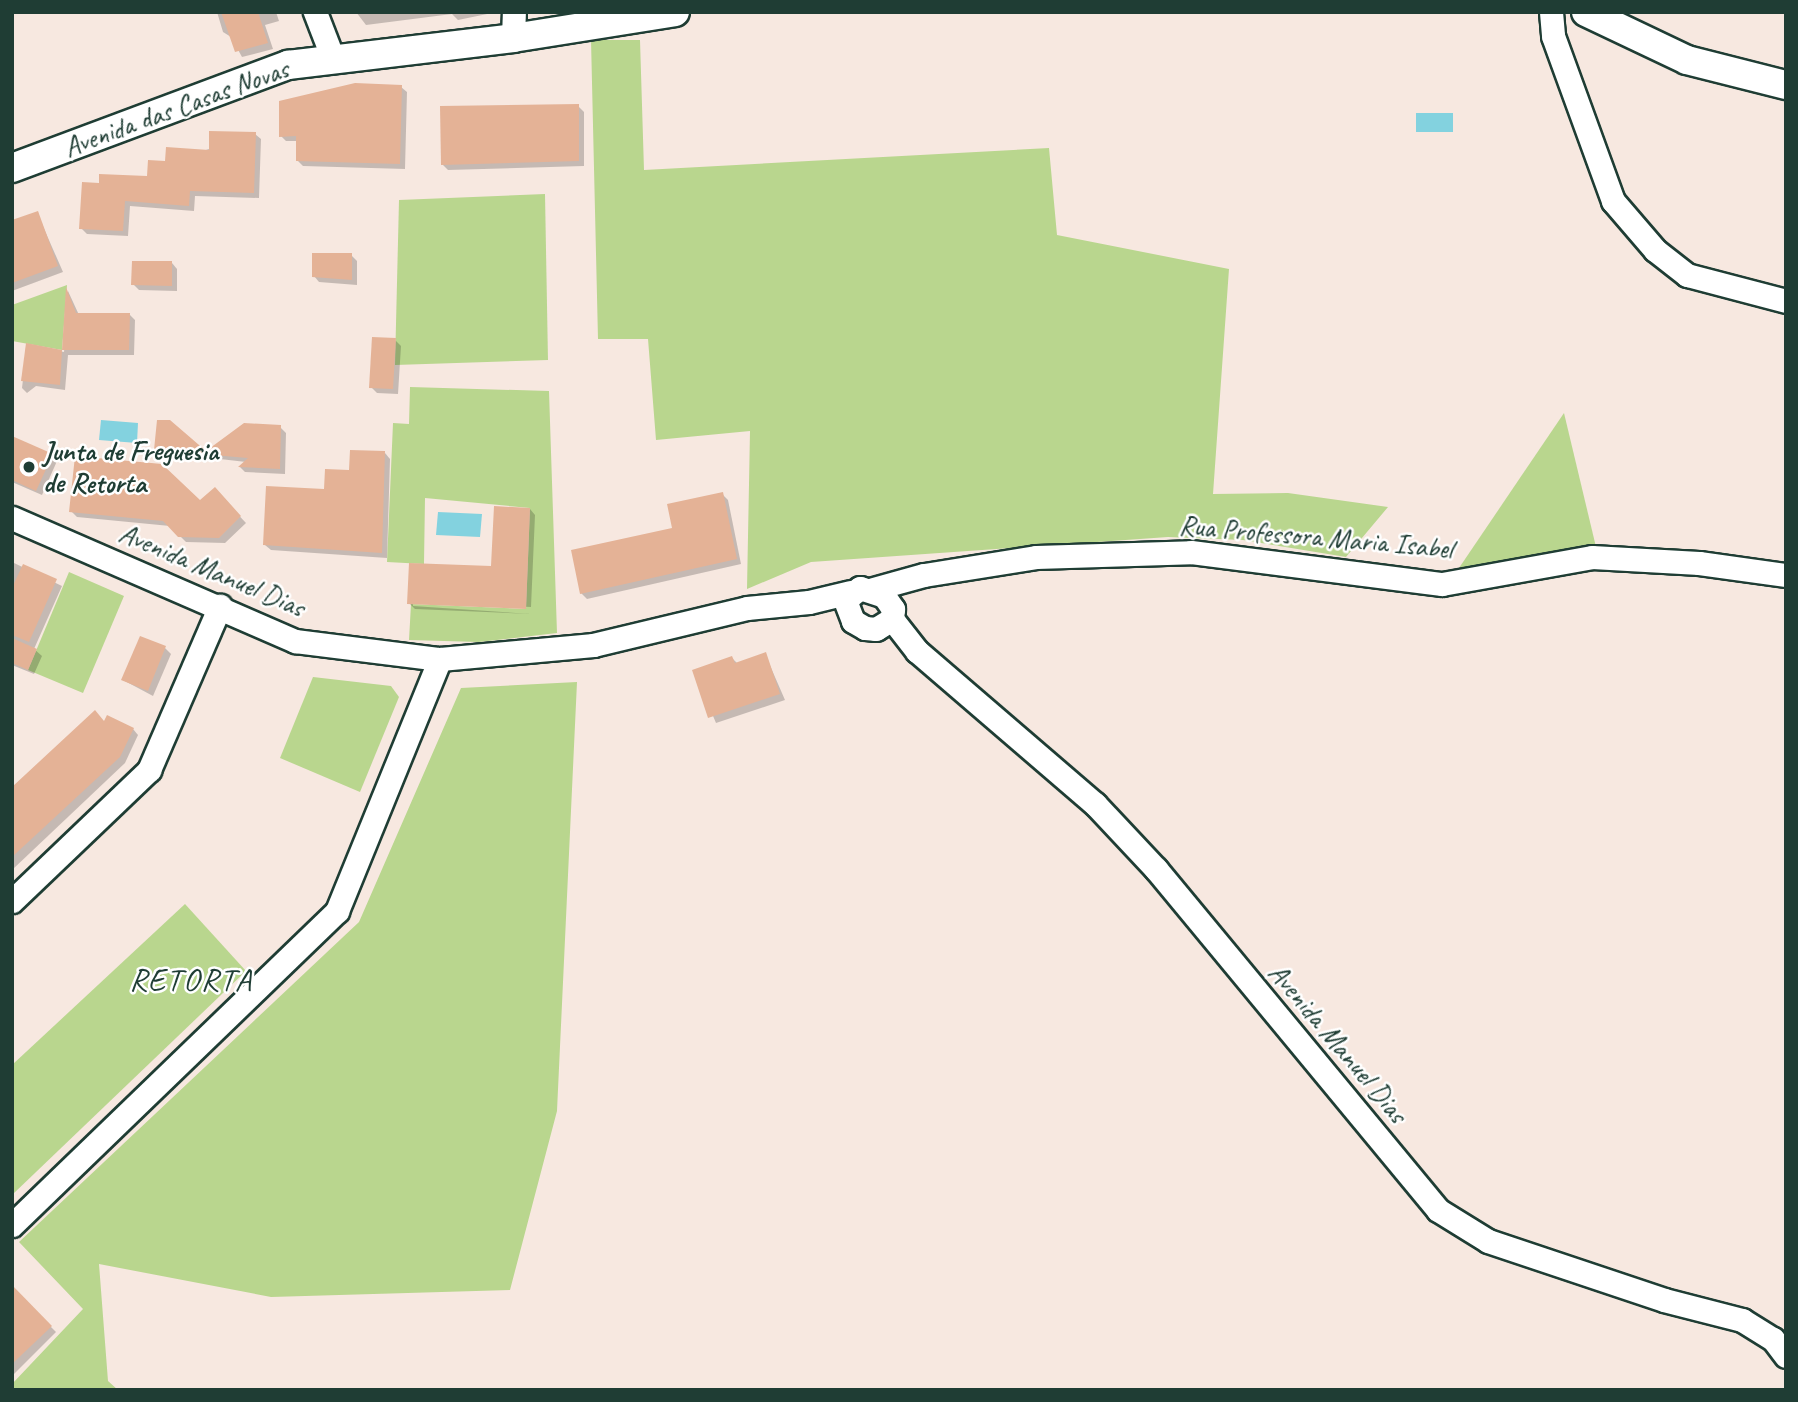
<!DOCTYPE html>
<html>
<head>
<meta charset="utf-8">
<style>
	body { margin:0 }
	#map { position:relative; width:1798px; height:1402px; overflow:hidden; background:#f7e8e0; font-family:Caveat,sans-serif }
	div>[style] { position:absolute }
	.green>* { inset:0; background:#b9d68e }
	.water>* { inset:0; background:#83d2df }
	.shadow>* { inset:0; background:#0003 }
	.building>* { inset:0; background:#e4b296 }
	.roads { filter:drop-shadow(2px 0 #1f3d34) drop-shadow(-2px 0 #1f3d34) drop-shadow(0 2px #1f3d34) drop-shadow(0 -2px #1f3d34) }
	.minor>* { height:23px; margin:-11.5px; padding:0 11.5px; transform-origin:11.5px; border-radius:11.5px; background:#fff }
	.tertiary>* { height:28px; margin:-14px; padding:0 14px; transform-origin:14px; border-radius:14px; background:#fff }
	.dots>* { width:19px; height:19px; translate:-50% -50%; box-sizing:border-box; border:4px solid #fff; border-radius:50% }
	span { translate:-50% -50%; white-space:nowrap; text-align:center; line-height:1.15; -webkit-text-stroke:5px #fff; paint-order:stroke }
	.street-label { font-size:28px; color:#1f3d34 }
	.poi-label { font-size:28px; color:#1f3d34; font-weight:700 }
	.left { translate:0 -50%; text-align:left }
	.quarter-label { font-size:32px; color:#1f3d34; letter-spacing:2px }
	.frame { position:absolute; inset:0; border:14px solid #1f3d34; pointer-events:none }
</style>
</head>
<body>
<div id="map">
	<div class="green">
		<i style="clip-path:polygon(591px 40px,640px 40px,644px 170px,1049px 148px,1057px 235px,1229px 269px,1213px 494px,1288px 493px,1388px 507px,1346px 557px,1243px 540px,1168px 537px,811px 562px,747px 589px,750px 431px,656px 440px,648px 339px,598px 339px)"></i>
		<i style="clip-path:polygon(545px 194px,548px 360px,395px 365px,399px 200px)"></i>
		<i style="clip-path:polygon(67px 285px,62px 350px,12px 341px,12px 305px)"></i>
		<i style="clip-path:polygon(410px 387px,549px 391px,557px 633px,479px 642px,409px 640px,411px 604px,526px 609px,530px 508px,425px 498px,424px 564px,387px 562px,393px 423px,409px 424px)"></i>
		<i style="clip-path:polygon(1564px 413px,1596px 547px,1459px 568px)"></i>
		<i style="clip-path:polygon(69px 572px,124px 596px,83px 693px,28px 670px)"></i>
		<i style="clip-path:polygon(313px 677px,391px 686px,399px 697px,360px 792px,280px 758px)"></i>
		<i style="clip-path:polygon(577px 682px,557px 1111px,510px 1290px,271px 1297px,99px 1264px,108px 1381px,118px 1390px,12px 1390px,12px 1384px,83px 1309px,19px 1242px,359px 922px,461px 688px)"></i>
		<i style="clip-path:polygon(185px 904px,246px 971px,12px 1195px,12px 1065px)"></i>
	</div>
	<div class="water">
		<i style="clip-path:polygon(1416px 113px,1453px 113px,1453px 132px,1416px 132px)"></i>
		<i style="clip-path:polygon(101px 420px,138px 423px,137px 443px,99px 440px)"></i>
		<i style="clip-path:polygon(438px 512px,482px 514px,480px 537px,436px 535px)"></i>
	</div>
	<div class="shadow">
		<i style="clip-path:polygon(217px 12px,276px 12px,279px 21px,265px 25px,273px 49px,242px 57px,231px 37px,223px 32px)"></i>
		<i style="clip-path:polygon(356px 12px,497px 12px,458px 20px,452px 14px,366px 25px)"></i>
		<i style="clip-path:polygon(401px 87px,407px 92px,405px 169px,303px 166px,298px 161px,298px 141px,286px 141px,281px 136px)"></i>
		<i style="clip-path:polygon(578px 106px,584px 112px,584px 166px,448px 170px,442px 164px)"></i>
		<i style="clip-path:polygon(255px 134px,261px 139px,259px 198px,195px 196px,194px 211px,130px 206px,128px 236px,87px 234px,81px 228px,100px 185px,149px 178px,166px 163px)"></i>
		<i style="clip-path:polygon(38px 215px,63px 272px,12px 291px,12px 225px)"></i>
		<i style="clip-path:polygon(351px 255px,357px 261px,357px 285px,319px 282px,314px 276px)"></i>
		<i style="clip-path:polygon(172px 263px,177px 269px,177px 291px,139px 290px,133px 284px)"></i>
		<i style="clip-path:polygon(68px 291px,79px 315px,130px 315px,135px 320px,134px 355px,68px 355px,65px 390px,36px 386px,27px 393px,22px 388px,27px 345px,64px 352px)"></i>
		<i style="clip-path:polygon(395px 340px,401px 346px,398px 394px,377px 393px,371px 387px)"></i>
		<i style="clip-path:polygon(280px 427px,286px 433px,285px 474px,245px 472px,240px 467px,246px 462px,159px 452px,213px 457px,209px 453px)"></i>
		<i style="clip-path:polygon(12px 438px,57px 461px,42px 495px,12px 482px)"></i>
		<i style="clip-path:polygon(385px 453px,390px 459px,387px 558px,271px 550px,265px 545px,326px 491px)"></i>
		<i style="clip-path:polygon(215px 490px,246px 523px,225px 543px,186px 542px,170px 526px,77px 517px,71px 511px,200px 503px)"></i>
		<i style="clip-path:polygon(722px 494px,728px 500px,741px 564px,587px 599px,581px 593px)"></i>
		<i style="clip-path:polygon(530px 509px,535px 515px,531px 607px,413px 602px,413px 606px,531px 614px,415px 609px,409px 603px,493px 568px)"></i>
		<i style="clip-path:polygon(12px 562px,62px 586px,34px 649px,42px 656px,34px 674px,12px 665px)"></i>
		<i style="clip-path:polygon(165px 648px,171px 654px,153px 696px,123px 680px)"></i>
		<i style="clip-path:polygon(765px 654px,785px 700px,716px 723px,694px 671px,732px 658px,738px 664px)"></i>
		<i style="clip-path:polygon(105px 723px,133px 729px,138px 735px,125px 763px,12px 870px,12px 789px)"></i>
		<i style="clip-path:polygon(12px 1288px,56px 1332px,12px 1376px)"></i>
	</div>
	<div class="building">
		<i style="clip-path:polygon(221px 12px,258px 12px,268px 43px,235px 52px)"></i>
		<i style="clip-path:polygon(355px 83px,402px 85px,400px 164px,296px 161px,296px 136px,279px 137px,279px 101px)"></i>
		<i style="clip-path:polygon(579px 104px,579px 161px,441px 165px,440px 106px)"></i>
		<i style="clip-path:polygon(209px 131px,256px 132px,254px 193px,190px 191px,189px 206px,125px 201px,123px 231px,79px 229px,82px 182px,99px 183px,99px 174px,147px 176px,148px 160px,165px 161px,166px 147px,209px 150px)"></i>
		<i style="clip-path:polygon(38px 211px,58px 266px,12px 283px,12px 220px)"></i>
		<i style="clip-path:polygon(312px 253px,352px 253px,352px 280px,312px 277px)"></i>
		<i style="clip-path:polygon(132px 261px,172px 261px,172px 286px,131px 285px)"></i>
		<i style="clip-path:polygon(66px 287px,76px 313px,130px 313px,129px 350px,62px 350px)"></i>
		<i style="clip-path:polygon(372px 337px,396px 338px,393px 389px,369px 388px)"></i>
		<i style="clip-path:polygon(26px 343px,62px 350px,60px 385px,21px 381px)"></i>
		<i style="clip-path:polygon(157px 420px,170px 420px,206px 451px,244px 423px,281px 425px,280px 469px,238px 467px,248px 458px,154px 450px)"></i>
		<i style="clip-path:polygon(12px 436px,53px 454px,36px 491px,12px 480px)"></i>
		<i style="clip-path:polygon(350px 450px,385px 451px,382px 553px,263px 545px,266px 486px,324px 489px,325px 469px,349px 470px)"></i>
		<i style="clip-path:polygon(75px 456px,162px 464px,200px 500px,215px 487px,241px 516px,219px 538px,178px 537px,163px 521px,69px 512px)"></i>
		<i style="clip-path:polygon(723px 492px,737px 559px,580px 594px,571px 550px,672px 528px,667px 504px)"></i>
		<i style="clip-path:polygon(494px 506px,530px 508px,526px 609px,407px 604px,409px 563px,491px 566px)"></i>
		<i style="clip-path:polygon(23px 564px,57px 579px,29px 642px,12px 635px,12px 588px)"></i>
		<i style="clip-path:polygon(140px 636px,166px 646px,148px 691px,121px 680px)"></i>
		<i style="clip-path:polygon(12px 638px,37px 649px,28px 670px,12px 663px)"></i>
		<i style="clip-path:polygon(766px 652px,780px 694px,708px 718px,692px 670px,732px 656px,735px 663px)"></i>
		<i style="clip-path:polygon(95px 710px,104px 721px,107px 715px,134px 728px,120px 757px,12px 857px,12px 787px)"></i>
		<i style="clip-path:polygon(12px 1285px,52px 1326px,12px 1364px)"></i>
	</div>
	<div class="roads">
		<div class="minor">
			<i style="left:315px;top:12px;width:47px;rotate:68.9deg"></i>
			<i style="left:1551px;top:12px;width:24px;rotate:85deg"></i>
			<i style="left:1553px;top:36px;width:176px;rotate:70deg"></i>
			<i style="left:1613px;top:201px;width:65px;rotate:49.4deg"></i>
			<i style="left:1655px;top:250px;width:41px;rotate:38deg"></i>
			<i style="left:1687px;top:275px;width:102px;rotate:14.7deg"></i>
			<i style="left:513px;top:38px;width:26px;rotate:-88deg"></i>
			<i style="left:12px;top:518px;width:309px;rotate:23.5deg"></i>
			<i style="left:295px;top:641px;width:146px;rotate:7.1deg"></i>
			<i style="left:440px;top:659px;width:154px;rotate:-5.2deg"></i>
			<i style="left:593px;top:645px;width:158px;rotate:-13.5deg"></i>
			<i style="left:747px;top:608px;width:62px;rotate:-5.5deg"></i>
			<i style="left:809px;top:602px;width:42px;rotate:-13.7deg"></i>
			<i style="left:873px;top:589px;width:53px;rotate:-15.4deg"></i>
			<i style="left:924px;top:575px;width:113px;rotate:-9.1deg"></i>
			<i style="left:1036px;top:557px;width:155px;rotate:-1.8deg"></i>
			<i style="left:1191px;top:552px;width:253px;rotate:7.3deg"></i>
			<i style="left:1442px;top:584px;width:152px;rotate:-10.2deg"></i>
			<i style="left:1592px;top:557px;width:107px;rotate:3.2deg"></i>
			<i style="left:1699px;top:563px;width:88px;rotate:7.9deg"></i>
			<i style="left:892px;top:619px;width:19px;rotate:148deg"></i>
			<i style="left:876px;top:629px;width:11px;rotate:-175deg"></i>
			<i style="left:865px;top:628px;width:14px;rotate:-150deg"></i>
			<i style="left:853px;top:621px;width:22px;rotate:-111deg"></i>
			<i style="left:845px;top:600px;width:19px;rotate:-39deg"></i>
			<i style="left:860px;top:588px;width:25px;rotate:18deg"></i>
			<i style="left:884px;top:596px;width:16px;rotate:55deg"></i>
			<i style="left:893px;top:609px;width:10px;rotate:96deg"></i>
			<i style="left:892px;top:619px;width:41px;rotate:52deg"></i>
			<i style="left:917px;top:651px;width:235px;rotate:40.7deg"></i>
			<i style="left:1095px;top:804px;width:89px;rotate:46.8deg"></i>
			<i style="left:1156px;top:869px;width:442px;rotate:50.4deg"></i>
			<i style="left:1438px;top:1210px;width:59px;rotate:31.8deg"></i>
			<i style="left:1488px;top:1241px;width:186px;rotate:18.5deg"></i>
			<i style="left:1664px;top:1300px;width:81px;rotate:14.4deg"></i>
			<i style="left:1742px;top:1320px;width:36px;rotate:32deg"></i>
			<i style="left:1773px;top:1339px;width:21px;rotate:53deg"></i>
			<i style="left:12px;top:901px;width:190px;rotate:-43.7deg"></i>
			<i style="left:149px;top:770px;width:179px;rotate:-66.6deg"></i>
			<i style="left:12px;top:1225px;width:452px;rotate:-44deg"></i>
			<i style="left:337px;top:911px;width:272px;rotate:-67.8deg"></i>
		</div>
		<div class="tertiary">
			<i style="left:1586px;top:12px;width:112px;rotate:25.4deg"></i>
			<i style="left:1687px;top:60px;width:102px;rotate:14.2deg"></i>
			<i style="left:12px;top:168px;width:295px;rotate:-20.5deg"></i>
			<i style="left:288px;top:65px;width:227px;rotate:-6.8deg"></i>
			<i style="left:513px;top:38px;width:164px;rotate:-9.1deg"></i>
		</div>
	</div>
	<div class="dots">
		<i style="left:29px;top:467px;background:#1f3d34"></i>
	</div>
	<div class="street-label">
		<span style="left:176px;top:108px;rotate:-20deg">Avenida das Casas Novas</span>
		<span style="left:1316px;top:537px;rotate:5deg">Rua Professora Maria Isabel</span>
		<span style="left:212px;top:570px;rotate:23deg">Avenida Manuel Dias</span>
		<span style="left:1338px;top:1043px;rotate:50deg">Avenida Manuel Dias</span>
	</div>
	<div class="poi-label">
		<span class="left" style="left:43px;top:467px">Junta de Freguesia<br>de Retorta</span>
	</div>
	<div class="quarter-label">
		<span style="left:191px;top:980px">RETORTA</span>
	</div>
	<div class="frame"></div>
</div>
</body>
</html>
